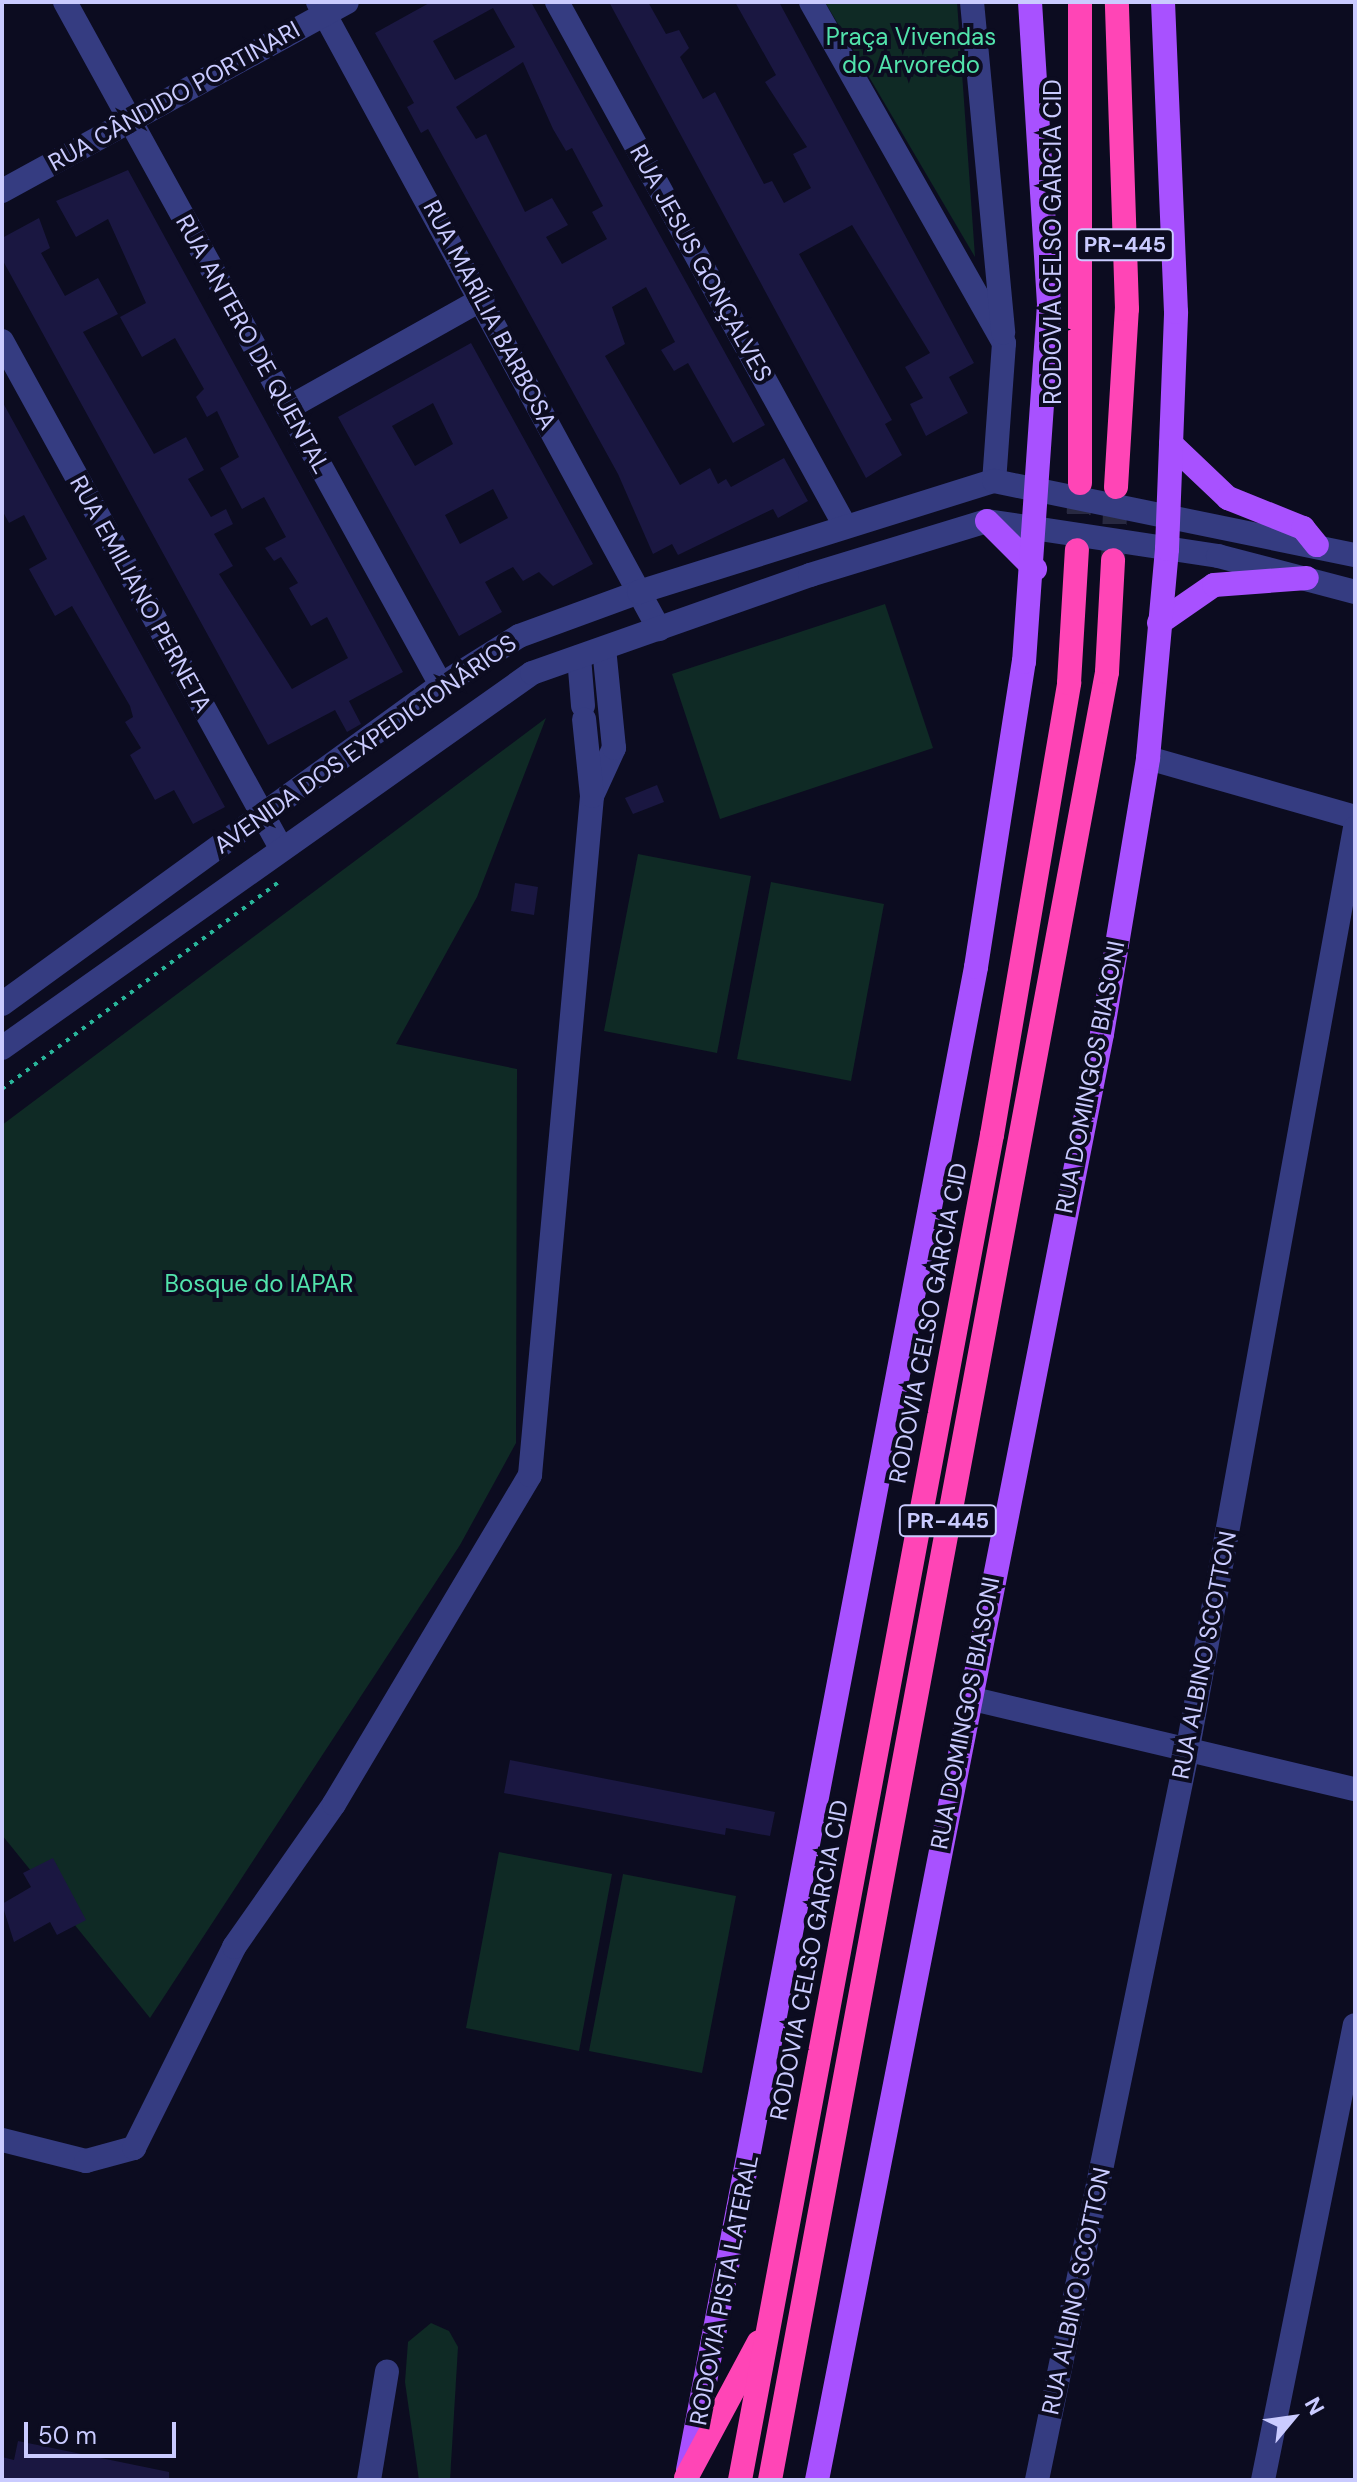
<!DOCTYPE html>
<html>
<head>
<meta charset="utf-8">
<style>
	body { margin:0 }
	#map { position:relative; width:1357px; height:2482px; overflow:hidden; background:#0c0c20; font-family:"DM Sans",sans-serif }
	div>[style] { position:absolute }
	.green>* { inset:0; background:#0f2a25 }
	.building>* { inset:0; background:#1a1741 }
	.highway-tunnel>* { height:24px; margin-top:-12px; transform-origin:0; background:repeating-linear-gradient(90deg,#282941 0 24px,transparent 0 36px) }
	.path>* { height:4px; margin-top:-2px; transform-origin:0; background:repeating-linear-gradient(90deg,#29b59a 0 4px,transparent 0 10px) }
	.minor>* { height:24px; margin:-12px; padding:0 12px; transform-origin:12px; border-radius:12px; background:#353c81 }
	.major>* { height:24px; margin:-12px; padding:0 12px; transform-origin:12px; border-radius:12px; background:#a851ff }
	.highway>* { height:24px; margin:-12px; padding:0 12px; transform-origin:12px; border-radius:12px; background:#ff45b6 }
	span { translate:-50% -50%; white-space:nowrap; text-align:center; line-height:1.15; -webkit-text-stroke:8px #0c0c20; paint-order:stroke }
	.shield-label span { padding:2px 6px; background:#0c0c20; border:2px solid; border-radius:6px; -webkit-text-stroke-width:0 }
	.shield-label { font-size:22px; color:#cacbff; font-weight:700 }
	.park-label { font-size:24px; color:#52e3ac }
	.street-label { font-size:24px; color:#cacbff }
	.frame { position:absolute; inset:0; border:4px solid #cacbff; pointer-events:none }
	.north { position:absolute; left:1253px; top:2378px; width:80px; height:80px; -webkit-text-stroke:6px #0c0c20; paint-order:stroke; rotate:61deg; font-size:22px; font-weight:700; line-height:32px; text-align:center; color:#cacbff }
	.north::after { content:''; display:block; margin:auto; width:28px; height:36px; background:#cacbff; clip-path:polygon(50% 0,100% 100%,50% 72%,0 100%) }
	.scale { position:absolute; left:24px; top:2422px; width:152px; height:36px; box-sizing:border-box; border:4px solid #cacbff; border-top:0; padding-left:10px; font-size:24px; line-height:28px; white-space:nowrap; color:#cacbff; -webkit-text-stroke:6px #0c0c20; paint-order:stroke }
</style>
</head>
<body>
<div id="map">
	<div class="green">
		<i style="clip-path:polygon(825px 2px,957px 2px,975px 257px)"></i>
		<i style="clip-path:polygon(885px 604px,933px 748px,720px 819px,672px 674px)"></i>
		<i style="clip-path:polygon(546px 718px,477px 897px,396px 1044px,517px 1069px,516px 1443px,460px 1545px,150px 2018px,2px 1835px,2px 1125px)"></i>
		<i style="clip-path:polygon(638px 854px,751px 876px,717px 1053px,604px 1031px)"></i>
		<i style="clip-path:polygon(771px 882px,884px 904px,851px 1081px,737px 1059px)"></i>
		<i style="clip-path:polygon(499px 1852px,612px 1874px,579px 2051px,466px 2028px)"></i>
		<i style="clip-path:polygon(623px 1874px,736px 1896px,702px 2073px,589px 2051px)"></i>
		<i style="clip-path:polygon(431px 2323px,449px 2331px,458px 2347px,450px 2480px,419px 2480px,405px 2382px,408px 2342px)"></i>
	</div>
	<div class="building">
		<i style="clip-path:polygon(evenodd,431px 2px,531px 2px,765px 425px,733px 443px,688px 363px,674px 371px,661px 350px,675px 342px,646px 287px,612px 307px,625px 344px,605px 356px,680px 485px,710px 468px,718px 484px,726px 479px,731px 487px,784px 458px,808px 501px,778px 518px,773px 509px,678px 555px,672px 544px,653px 554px,618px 474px,428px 129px,421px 133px,407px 107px,414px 103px,375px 33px,431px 2px,493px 8px,515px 47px,455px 80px,433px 41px,493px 8px,431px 2px,523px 62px,553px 129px,566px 151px,572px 148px,603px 206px,592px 212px,607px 239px,562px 264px,546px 237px,568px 225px,552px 198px,525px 212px,486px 134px,476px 139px,456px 107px,523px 62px)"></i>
		<i style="clip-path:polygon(609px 2px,648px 2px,666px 34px,679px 30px,689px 48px,680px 57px,703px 99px,715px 92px,764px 184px,772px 181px,784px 203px,811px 188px,793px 154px,807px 147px,765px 82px,776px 75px,735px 2px,779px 2px,974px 363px,949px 377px,968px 413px,926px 436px,910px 404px,923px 398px,905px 367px,930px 353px,852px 225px,799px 254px,892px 420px,885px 424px,902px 455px,866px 478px)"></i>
		<i style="clip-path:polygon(128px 170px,403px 672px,349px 701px,361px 724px,347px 732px,335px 710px,268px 745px,2px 259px,2px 238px,39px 218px,50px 248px,41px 253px,65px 296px,98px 278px,118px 314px,83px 332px,154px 454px,186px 437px,204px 470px,188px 479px,211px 517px,226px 509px,233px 524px,214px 534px,233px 566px,219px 574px,292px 689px,348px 658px,327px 617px,311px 626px,289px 588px,298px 583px,281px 557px,274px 561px,265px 548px,286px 537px,264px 497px,242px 509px,220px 468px,239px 457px,217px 411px,207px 417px,196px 397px,204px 389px,175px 338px,142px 357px,120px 317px,146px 303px,108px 219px,76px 237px,56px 201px)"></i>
		<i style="clip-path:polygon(evenodd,471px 343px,593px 564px,553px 586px,539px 572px,523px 581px,513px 567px,485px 582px,502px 612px,459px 636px,338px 417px,471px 343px,433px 403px,453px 444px,415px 466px,392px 426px,433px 403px,471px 343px,493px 489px,508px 518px,460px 544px,445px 515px,493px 489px)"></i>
		<i style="clip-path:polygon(2px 401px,225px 807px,193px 824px,174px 790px,155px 800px,130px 755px,141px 748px,125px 722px,133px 717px,130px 706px,72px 606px,55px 616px,29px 569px,47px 559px,24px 515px,9px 523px,2px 510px)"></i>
		<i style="clip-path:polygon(657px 785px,664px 802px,633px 814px,625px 798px)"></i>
		<i style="clip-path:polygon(515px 883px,538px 887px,534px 915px,511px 911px)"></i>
		<i style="clip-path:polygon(510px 1760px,775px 1812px,770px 1836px,726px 1828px,725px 1835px,504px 1793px)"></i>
		<i style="clip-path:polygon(53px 1858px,86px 1920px,57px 1935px,50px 1922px,14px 1942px,2px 1904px,31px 1887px,23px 1873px)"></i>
		<i style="clip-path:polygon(18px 2441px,169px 2472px,169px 2480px,2px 2480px,2px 2457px,14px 2460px)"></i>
	</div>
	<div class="highway-tunnel">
		<i style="left:1077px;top:550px;width:67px;rotate:-87.4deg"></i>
		<i style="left:1113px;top:560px;width:73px;rotate:-87.6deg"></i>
	</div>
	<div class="path">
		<i style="left:2px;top:1089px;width:346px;rotate:-36.8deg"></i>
	</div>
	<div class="minor">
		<i style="left:65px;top:2px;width:780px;rotate:61.17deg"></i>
		<i style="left:318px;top:2px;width:714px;rotate:61.46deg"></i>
		<i style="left:557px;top:2px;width:596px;rotate:61.2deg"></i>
		<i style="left:811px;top:2px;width:392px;rotate:60.5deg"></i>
		<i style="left:1004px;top:343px;width:138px;rotate:94.1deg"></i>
		<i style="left:972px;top:2px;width:332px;rotate:84.6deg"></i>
		<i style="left:2px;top:191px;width:393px;rotate:-28.7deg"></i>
		<i style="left:2px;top:341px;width:579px;rotate:61.18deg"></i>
		<i style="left:288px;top:408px;width:223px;rotate:-29.3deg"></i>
		<i style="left:579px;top:657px;width:49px;rotate:85.3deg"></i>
		<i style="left:1148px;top:758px;width:215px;rotate:15.9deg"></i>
		<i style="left:592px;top:796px;width:53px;rotate:-65.4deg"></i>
		<i style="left:614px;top:748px;width:100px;rotate:-95.7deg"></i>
		<i style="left:2px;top:1004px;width:543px;rotate:-36deg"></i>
		<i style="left:441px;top:685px;width:92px;rotate:-32.1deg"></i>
		<i style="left:519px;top:636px;width:128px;rotate:-20.1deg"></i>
		<i style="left:639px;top:592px;width:372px;rotate:-17.4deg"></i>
		<i style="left:994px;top:481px;width:369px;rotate:11.6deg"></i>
		<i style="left:2px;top:1048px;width:649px;rotate:-35.28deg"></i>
		<i style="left:532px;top:673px;width:295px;rotate:-19.4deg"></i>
		<i style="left:810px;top:575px;width:185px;rotate:-17deg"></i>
		<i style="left:987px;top:521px;width:234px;rotate:8.6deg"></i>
		<i style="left:1218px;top:556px;width:142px;rotate:14.7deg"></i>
		<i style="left:969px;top:1698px;width:397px;rotate:13.3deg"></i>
		<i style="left:2px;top:2140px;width:87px;rotate:14deg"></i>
		<i style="left:86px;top:2161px;width:50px;rotate:-15.2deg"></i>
		<i style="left:134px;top:2148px;width:225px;rotate:-63.5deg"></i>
		<i style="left:234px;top:1947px;width:174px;rotate:-55deg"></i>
		<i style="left:334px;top:1804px;width:383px;rotate:-59.2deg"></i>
		<i style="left:530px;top:1475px;width:682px;rotate:-84.78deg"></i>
		<i style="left:592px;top:796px;width:77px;rotate:-95.9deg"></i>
		<i style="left:369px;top:2480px;width:110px;rotate:-80.6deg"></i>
		<i style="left:1037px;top:2480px;width:742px;rotate:-78.34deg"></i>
		<i style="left:1187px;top:1753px;width:940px;rotate:-79.71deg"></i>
		<i style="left:1263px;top:2480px;width:464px;rotate:-78.6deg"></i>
	</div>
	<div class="major">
		<i style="left:1171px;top:444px;width:79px;rotate:43.5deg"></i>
		<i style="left:1228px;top:498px;width:81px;rotate:21.8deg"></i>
		<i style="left:1303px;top:528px;width:22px;rotate:51deg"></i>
		<i style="left:987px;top:521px;width:68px;rotate:45deg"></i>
		<i style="left:1159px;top:623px;width:67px;rotate:-34.6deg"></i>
		<i style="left:1214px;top:585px;width:93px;rotate:-4.3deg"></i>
		<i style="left:688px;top:2470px;width:1530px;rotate:-79.15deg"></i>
		<i style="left:976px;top:967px;width:309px;rotate:-81.1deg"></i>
		<i style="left:1024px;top:662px;width:359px;rotate:-86deg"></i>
		<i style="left:1049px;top:304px;width:303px;rotate:-93.6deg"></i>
		<i style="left:817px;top:2480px;width:1474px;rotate:-78.85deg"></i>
		<i style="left:1102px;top:1034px;width:280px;rotate:-80.5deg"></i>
		<i style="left:1148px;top:758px;width:210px;rotate:-84.8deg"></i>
		<i style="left:1167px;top:549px;width:237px;rotate:-87.8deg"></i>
		<i style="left:1176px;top:312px;width:310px;rotate:-92.4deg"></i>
	</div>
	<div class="highway">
		<i style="left:1080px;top:483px;width:481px;rotate:-90deg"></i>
		<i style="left:1116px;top:487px;width:178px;rotate:-86.5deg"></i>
		<i style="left:1127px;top:309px;width:307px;rotate:-91.9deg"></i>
		<i style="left:686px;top:2478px;width:154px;rotate:-61.8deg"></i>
		<i style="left:740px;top:2480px;width:1368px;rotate:-79.39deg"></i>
		<i style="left:992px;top:1135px;width:459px;rotate:-80.3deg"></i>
		<i style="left:1069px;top:683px;width:133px;rotate:-86.6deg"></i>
		<i style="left:770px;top:2480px;width:1839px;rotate:-79.44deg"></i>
		<i style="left:1107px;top:672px;width:112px;rotate:-86.9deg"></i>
	</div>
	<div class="shield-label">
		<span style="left:1125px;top:245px">PR-445</span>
		<span style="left:948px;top:1521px">PR-445</span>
	</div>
	<div class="park-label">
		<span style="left:911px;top:51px">Praça Vivendas<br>do Arvoredo</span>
		<span style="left:259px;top:1284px">Bosque do IAPAR</span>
	</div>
	<div class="street-label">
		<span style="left:174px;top:96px;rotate:-29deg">RUA CÂNDIDO PORTINARI</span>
		<span style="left:1053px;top:242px;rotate:-90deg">RODOVIA CELSO GARCIA CID</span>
		<span style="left:701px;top:263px;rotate:61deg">RUA JESUS GONÇALVES</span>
		<span style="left:490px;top:315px;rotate:62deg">RUA MARÍLIA BARBOSA</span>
		<span style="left:253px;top:344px;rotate:61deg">RUA ANTERO DE QUENTAL</span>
		<span style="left:141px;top:594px;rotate:61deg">RUA EMILIANO PERNETA</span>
		<span style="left:365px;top:744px;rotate:-35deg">AVENIDA DOS EXPEDICIONÁRIOS</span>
		<span style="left:1090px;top:1077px;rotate:-79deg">RUA DOMINGOS BIASONI</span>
		<span style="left:928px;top:1323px;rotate:-79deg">RODOVIA CELSO GARCIA CID</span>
		<span style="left:1204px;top:1655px;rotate:-79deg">RUA ALBINO SCOTTON</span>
		<span style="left:965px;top:1713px;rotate:-79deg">RUA DOMINGOS BIASONI</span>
		<span style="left:809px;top:1960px;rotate:-79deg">RODOVIA CELSO GARCIA CID</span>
		<span style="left:724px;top:2290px;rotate:-79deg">RODOVIA PISTA LATERAL</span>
		<span style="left:1076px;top:2291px;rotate:-78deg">RUA ALBINO SCOTTON</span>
	</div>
	<div class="frame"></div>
	<div class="north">N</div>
	<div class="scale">50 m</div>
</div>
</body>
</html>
